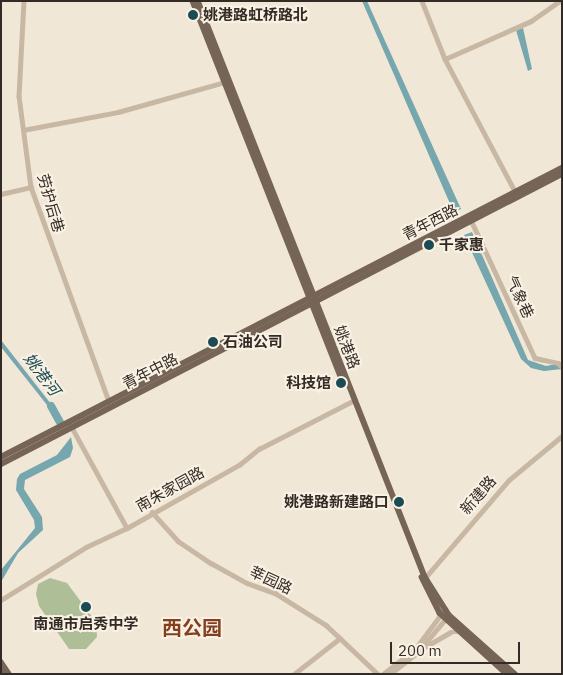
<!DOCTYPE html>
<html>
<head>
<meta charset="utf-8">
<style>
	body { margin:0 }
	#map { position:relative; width:563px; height:675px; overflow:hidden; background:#f1e7d7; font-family:"IBM Plex Sans","Noto Sans SC",sans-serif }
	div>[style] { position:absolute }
	.green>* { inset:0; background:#aebf98 }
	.water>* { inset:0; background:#76a6ae }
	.river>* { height:8px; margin:-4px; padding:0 4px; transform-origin:4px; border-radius:4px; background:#76a6ae }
	.minor>* { height:4.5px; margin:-2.25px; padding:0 2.25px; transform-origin:2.25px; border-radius:2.25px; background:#c8b8a3 }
	.major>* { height:5.5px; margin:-2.75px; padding:0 2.75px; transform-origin:2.75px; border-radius:2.75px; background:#766456 }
	.dots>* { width:14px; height:14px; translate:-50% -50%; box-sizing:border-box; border:2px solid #f9f1e3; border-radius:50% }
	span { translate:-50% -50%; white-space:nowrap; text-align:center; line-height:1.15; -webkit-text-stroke:4px #f9f1e3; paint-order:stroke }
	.poi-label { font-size:15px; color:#332b25; font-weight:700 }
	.left { translate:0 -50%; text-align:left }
	.right { translate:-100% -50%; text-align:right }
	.street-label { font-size:15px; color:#332b25 }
	.water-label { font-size:16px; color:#1b4b55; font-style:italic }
	.district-label { font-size:20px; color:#82401f; font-weight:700 }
	.frame { position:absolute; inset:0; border:2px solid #332b25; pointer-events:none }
	.scale { position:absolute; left:390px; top:642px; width:130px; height:22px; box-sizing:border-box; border:2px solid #332b25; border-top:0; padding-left:6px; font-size:15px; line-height:18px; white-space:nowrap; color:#332b25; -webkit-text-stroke:4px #f9f1e3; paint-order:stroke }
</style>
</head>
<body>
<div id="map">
	<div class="green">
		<i style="clip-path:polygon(50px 578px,67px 583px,96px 622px,97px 637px,86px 649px,69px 649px,39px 606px,36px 594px,38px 584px)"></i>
	</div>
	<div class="water">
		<i style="clip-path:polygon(362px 1px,367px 1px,461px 209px,454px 213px)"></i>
		<i style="clip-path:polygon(523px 28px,532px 69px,528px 71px,516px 30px)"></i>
		<i style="clip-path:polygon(472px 232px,528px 360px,546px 366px,562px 363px,562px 369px,544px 371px,531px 368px,521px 359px,464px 235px)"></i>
		<i style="clip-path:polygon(1px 340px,58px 413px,55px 415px,1px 347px)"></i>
		<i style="clip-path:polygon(71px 437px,73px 448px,70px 457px,25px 480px,24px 489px,42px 517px,43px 530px,18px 553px,1px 582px,1px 570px,35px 528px,34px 520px,16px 490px,17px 479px,20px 474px,57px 455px)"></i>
	</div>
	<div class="river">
		<i style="left:51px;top:406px;width:18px;rotate:61deg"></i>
	</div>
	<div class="minor">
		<i style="left:24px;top:1px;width:95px;rotate:93deg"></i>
		<i style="left:19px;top:96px;width:92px;rotate:82.5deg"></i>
		<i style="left:31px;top:187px;width:228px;rotate:70deg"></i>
		<i style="left:422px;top:1px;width:62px;rotate:68.4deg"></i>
		<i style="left:445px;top:59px;width:152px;rotate:62.1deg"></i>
		<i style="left:445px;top:59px;width:94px;rotate:-23.8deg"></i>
		<i style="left:531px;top:21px;width:35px;rotate:-35deg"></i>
		<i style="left:23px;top:130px;width:97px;rotate:-10.7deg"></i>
		<i style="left:118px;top:112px;width:111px;rotate:-15.7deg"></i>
		<i style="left:1px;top:194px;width:31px;rotate:-13deg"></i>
		<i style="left:471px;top:220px;width:152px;rotate:65.1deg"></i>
		<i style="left:535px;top:358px;width:24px;rotate:12deg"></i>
		<i style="left:558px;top:363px;width:6px;rotate:45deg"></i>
		<i style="left:69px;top:422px;width:121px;rotate:61.3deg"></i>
		<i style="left:152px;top:512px;width:39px;rotate:48deg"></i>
		<i style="left:178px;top:541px;width:40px;rotate:34deg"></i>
		<i style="left:211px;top:563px;width:41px;rotate:29.1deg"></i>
		<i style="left:247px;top:583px;width:30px;rotate:20deg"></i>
		<i style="left:275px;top:593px;width:60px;rotate:32.1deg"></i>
		<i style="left:326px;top:625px;width:71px;rotate:43.3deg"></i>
		<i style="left:424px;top:579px;width:130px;rotate:-49.4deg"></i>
		<i style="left:509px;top:480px;width:69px;rotate:-39.7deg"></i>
		<i style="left:1px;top:600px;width:100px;rotate:-31.9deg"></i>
		<i style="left:86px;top:547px;width:45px;rotate:-24.9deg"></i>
		<i style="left:127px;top:528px;width:129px;rotate:-29.4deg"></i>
		<i style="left:239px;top:465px;width:26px;rotate:-39deg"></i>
		<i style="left:259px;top:449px;width:103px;rotate:-27.1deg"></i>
		<i style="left:423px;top:648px;width:32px;rotate:-30deg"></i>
		<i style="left:451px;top:632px;width:10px"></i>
		<i style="left:294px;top:674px;width:58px;rotate:-38deg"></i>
		<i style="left:383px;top:674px;width:41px;rotate:-38deg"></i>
		<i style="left:415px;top:649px;width:50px;rotate:-53.1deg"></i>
		<i style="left:390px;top:674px;width:36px;rotate:-38deg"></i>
		<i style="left:418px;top:652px;width:45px;rotate:-50.4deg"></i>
	</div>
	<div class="major">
		<i style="left:193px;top:1px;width:403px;rotate:68.5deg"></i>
		<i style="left:198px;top:1px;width:619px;rotate:68.49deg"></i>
		<i style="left:425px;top:577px;width:45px;rotate:57.7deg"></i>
		<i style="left:449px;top:615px;width:89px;rotate:41.8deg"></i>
		<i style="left:1px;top:457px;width:631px;rotate:-27.26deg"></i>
		<i style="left:1px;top:464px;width:632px;rotate:-27.34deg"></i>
		<i style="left:422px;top:577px;width:40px;rotate:63.4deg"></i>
		<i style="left:440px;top:613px;width:91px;rotate:42.3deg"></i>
		<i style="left:1px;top:662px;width:14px;rotate:56deg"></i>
		<i style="left:1px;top:670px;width:5px;rotate:53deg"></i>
	</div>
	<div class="dots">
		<i style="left:193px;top:15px;background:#1b4b55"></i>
		<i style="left:429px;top:245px;background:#1b4b55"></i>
		<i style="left:213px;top:342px;background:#1b4b55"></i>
		<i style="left:341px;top:383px;background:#1b4b55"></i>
		<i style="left:399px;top:502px;background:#1b4b55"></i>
		<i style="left:86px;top:607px;background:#1b4b55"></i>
	</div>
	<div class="poi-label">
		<span class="left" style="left:203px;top:15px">姚港路虹桥路北</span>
		<span class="left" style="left:439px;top:245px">千家惠</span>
		<span class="left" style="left:223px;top:342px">石油公司</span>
		<span class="right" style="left:331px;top:383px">科技馆</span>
		<span class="right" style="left:389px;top:502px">姚港路新建路口</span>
		<span style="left:86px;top:624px">南通市启秀中学</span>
	</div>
	<div class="street-label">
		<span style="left:51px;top:203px;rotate:74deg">劳护后巷</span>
		<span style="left:430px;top:222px;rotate:-27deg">青年西路</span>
		<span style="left:520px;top:297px;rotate:65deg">气象巷</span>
		<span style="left:347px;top:347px;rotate:69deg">姚港路</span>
		<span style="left:150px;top:371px;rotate:-27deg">青年中路</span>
		<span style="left:170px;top:489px;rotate:-29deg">南朱家园路</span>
		<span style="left:478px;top:495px;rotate:-49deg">新建路</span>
		<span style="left:271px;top:580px;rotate:25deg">莘园路</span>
	</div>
	<div class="water-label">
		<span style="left:42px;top:374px;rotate:53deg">姚港河</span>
	</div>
	<div class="district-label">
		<span style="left:192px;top:627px">西公园</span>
	</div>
	<div class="frame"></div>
	<div class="scale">200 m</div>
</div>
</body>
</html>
